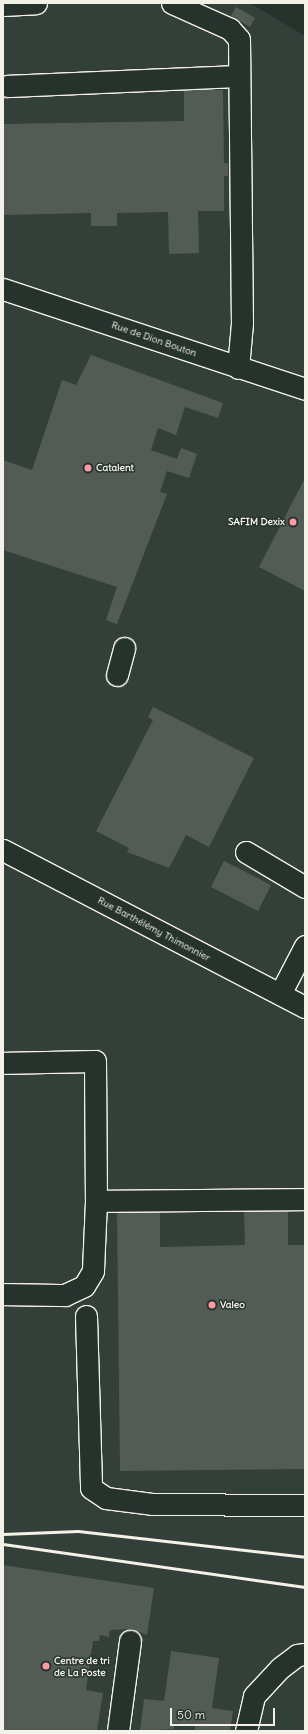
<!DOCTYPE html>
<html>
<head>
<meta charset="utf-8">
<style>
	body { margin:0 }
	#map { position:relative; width:308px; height:1734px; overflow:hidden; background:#26332d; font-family:Delius,sans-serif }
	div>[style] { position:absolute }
	.built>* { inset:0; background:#333f39 }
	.building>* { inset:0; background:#525c55 }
	.roads { filter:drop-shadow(1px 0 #f4f1e8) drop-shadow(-1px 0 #f4f1e8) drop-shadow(0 1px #f4f1e8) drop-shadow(0 -1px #f4f1e8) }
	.minor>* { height:21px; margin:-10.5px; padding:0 10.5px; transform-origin:10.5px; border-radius:10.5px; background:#26332d }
	.rail>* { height:3px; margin:-1.5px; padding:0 1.5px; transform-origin:1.5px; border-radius:1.5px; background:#f4f1e8 }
	.dots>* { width:11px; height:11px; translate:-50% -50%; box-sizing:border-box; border:2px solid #26332d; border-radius:50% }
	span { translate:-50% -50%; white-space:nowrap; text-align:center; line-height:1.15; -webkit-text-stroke:3px #26332d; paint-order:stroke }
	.street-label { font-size:10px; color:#f4f1e8 }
	.poi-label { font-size:10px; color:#f4f1e8; font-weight:700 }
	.left { translate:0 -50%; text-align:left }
	.right { translate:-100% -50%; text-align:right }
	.frame { position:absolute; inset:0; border:4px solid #f4f1e8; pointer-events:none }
	.scale { position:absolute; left:170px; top:1708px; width:105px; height:18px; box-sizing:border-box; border:2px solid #f4f1e8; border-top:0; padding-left:5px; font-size:12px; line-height:14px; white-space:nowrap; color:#f4f1e8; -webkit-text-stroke:3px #26332d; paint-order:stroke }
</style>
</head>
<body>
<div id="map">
	<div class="built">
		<i style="clip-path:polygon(3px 3px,250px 3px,305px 36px,305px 1731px,3px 1731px)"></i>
	</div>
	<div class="building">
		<i style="clip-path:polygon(236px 7px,255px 18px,250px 27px,231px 16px)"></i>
		<i style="clip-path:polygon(184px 90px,223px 90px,224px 163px,228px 163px,228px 176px,224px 176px,224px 211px,198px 211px,199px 253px,169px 254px,168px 212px,117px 213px,117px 226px,91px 226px,91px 213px,3px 215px,3px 124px,184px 121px)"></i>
		<i style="clip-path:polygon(91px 355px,223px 403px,218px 418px,185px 407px,176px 435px,158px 428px,151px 450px,177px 459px,181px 448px,197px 454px,189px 478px,167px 471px,160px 492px,167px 494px,117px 624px,106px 620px,117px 587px,3px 550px,3px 460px,32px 470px,62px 380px,76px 385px)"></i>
		<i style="clip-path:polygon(305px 478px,305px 591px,259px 567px)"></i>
		<i style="clip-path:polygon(153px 707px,254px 758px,209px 847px,186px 835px,169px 868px,127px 852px,129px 848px,96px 831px,153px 720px,148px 717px)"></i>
		<i style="clip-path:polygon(224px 861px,271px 885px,258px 911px,211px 887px)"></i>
		<i style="clip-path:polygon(288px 1211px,288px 1245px,305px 1245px,305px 1469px,120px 1471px,117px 1213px,160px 1212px,160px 1247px,245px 1245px,244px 1212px)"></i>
		<i style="clip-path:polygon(3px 1565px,154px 1588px,147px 1635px,132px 1629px,110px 1630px,109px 1637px,100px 1635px,99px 1641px,93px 1641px,86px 1690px,103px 1693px,97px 1731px,3px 1731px)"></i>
		<i style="clip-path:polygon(171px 1651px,219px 1658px,212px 1708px,233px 1711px,230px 1731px,195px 1731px,195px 1726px,174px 1723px,174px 1729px,140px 1731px,144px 1699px,164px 1701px)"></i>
	</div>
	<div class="roads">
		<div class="minor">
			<i style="left:172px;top:3px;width:64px;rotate:24.1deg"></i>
			<i style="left:230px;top:29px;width:13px;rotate:48deg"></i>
			<i style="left:239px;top:39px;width:284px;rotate:89.4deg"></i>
			<i style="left:242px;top:323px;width:45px;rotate:95.1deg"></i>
			<i style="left:3px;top:5px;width:33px;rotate:-3deg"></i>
			<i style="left:7px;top:86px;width:232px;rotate:-2.5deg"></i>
			<i style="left:3px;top:289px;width:318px;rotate:18.3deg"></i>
			<i style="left:117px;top:675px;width:28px;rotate:-75deg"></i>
			<i style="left:3px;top:850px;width:340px;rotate:27.5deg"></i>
			<i style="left:246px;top:852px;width:69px;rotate:30.7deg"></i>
			<i style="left:280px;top:994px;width:54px;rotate:-62.5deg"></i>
			<i style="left:3px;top:1063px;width:92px;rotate:-1.2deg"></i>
			<i style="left:95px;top:1061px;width:140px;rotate:89.6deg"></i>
			<i style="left:96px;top:1201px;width:70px;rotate:92.5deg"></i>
			<i style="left:93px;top:1271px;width:17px;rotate:121deg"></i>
			<i style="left:84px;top:1286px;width:21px;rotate:155deg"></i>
			<i style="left:65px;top:1295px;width:62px;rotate:-179.1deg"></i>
			<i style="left:96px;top:1201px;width:209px;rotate:-0.5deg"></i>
			<i style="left:86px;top:1316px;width:172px;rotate:88.3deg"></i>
			<i style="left:91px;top:1488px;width:18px;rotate:34deg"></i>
			<i style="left:106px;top:1498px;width:46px;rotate:7.4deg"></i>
			<i style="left:152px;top:1504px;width:153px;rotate:0.4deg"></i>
			<i style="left:118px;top:1731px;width:91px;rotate:-82.4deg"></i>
			<i style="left:246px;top:1731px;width:36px;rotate:-77deg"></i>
			<i style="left:254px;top:1696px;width:38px;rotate:-47deg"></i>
			<i style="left:280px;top:1668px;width:21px;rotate:-37deg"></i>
			<i style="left:297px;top:1655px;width:8px;rotate:-7deg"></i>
		</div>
	</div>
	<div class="rail">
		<i style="left:3px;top:1534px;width:75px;rotate:-2.3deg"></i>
		<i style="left:78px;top:1531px;width:228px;rotate:6.5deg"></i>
		<i style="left:3px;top:1544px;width:305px;rotate:8.1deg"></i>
	</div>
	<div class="dots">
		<i style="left:88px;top:468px;background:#ff9aa2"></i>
		<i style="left:293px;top:522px;background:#ff9aa2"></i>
		<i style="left:212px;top:1305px;background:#ff9aa2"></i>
		<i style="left:46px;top:1666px;background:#ff9aa2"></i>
	</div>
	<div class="street-label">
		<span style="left:154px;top:339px;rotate:19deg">Rue de Dion Bouton</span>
		<span style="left:154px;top:929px;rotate:28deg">Rue Barthélémy Thimonnier</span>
	</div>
	<div class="poi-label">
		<span class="left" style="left:96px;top:468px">Catalent</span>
		<span class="right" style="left:285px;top:522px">SAFIM Dexix</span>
		<span class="left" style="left:220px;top:1305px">Valeo</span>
		<span class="left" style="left:54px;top:1666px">Centre de tri<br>de La Poste</span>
	</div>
	<div class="frame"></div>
	<div class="scale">50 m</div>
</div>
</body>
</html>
